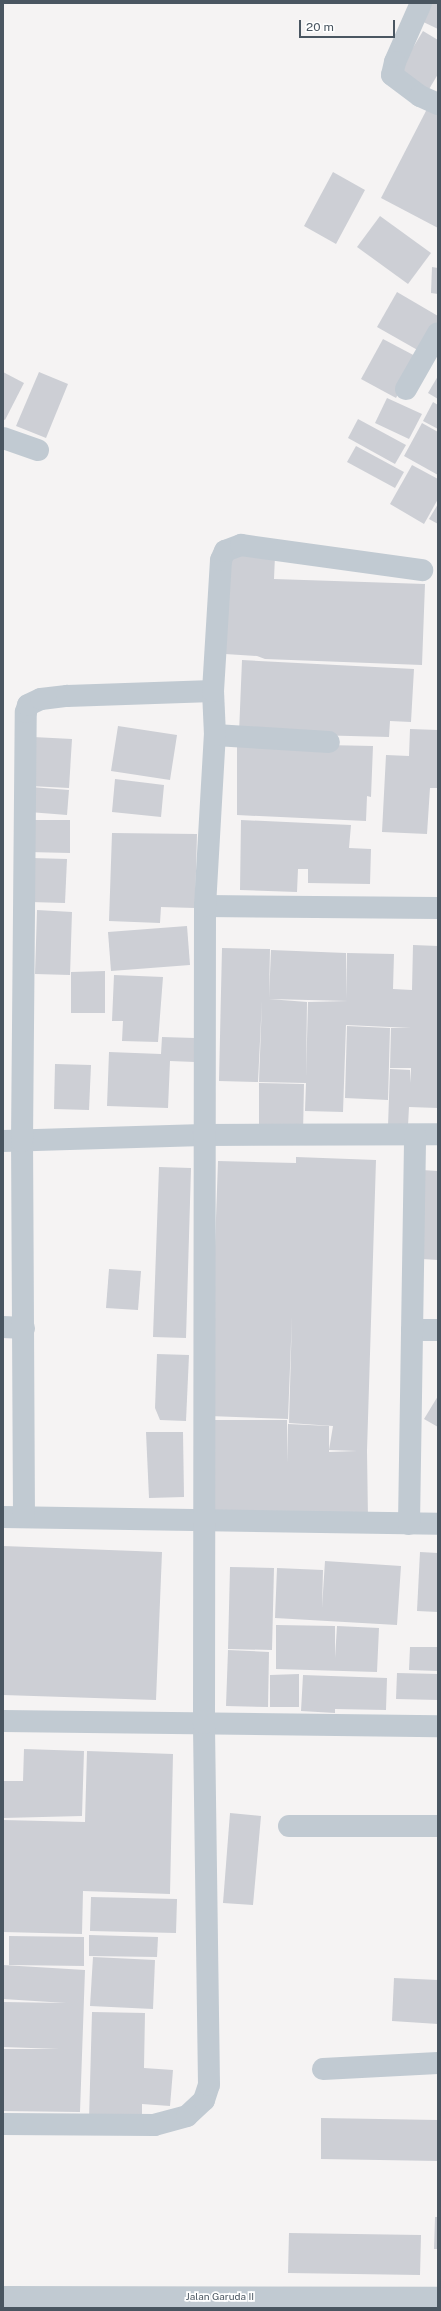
<!DOCTYPE html>
<html>
<head>
<meta charset="utf-8">
<style>
	body { margin:0 }
	#map { position:relative; width:441px; height:2311px; overflow:hidden; background:#f5f3f3; font-family:"Public Sans",sans-serif }
	div>[style] { position:absolute }
	.building>* { inset:0; background:#cdcfd5 }
	.minor>* { height:22px; margin:-11px; padding:0 11px; transform-origin:11px; border-radius:11px; background:#c1cad2 }
	.tertiary>* { height:22px; margin:-11px; padding:0 11px; transform-origin:11px; border-radius:11px; background:#c1cad2 }
	span { translate:-50% -50%; white-space:nowrap; text-align:center; line-height:1.15; -webkit-text-stroke:3.5px #fff; paint-order:stroke }
	.street-label { font-size:10px; color:#4a5661 }
	.frame { position:absolute; inset:0; border:4px solid #4a5661; pointer-events:none }
	.scale { position:absolute; left:299px; top:20px; width:96px; height:18px; box-sizing:border-box; border:2px solid #4a5661; border-top:0; padding-left:5px; font-size:12px; line-height:14px; white-space:nowrap; color:#4a5661; -webkit-text-stroke:3px #fff; paint-order:stroke }
</style>
</head>
<body>
<div id="map">
	<div class="building">
		<i style="clip-path:polygon(424px 3px,438px 3px,438px 29px,417px 19px)"></i>
		<i style="clip-path:polygon(423px 31px,438px 40px,438px 74px,428px 91px,397px 74px)"></i>
		<i style="clip-path:polygon(427px 109px,438px 115px,438px 228px,381px 198px)"></i>
		<i style="clip-path:polygon(333px 172px,365px 190px,336px 244px,304px 226px)"></i>
		<i style="clip-path:polygon(380px 216px,431px 253px,408px 284px,357px 247px)"></i>
		<i style="clip-path:polygon(432px 267px,438px 268px,438px 294px,431px 293px)"></i>
		<i style="clip-path:polygon(397px 292px,438px 316px,438px 322px,421px 352px,377px 327px)"></i>
		<i style="clip-path:polygon(383px 339px,419px 358px,396px 398px,361px 379px)"></i>
		<i style="clip-path:polygon(3px 372px,24px 383px,5px 420px,3px 419px)"></i>
		<i style="clip-path:polygon(39px 372px,68px 384px,46px 438px,16px 426px)"></i>
		<i style="clip-path:polygon(438px 376px,438px 399px,428px 393px)"></i>
		<i style="clip-path:polygon(387px 398px,422px 414px,409px 439px,375px 423px)"></i>
		<i style="clip-path:polygon(433px 402px,438px 405px,438px 429px,423px 421px)"></i>
		<i style="clip-path:polygon(358px 419px,406px 445px,395px 464px,348px 438px)"></i>
		<i style="clip-path:polygon(422px 423px,438px 432px,438px 475px,404px 456px)"></i>
		<i style="clip-path:polygon(356px 446px,404px 472px,395px 488px,347px 462px)"></i>
		<i style="clip-path:polygon(412px 465px,438px 479px,438px 499px,424px 524px,390px 504px)"></i>
		<i style="clip-path:polygon(438px 504px,438px 524px,429px 519px)"></i>
		<i style="clip-path:polygon(230px 555px,275px 556px,274px 579px,425px 584px,422px 665px,265px 659px,257px 656px,225px 654px)"></i>
		<i style="clip-path:polygon(242px 660px,414px 669px,411px 722px,390px 721px,389px 737px,239px 733px)"></i>
		<i style="clip-path:polygon(118px 726px,177px 735px,170px 780px,111px 771px)"></i>
		<i style="clip-path:polygon(410px 729px,438px 730px,438px 788px,430px 788px,427px 834px,382px 832px,386px 755px,409px 756px)"></i>
		<i style="clip-path:polygon(33px 737px,72px 739px,69px 788px,30px 786px)"></i>
		<i style="clip-path:polygon(237px 743px,373px 746px,371px 797px,367px 796px,366px 821px,237px 815px)"></i>
		<i style="clip-path:polygon(115px 779px,164px 785px,161px 817px,112px 812px)"></i>
		<i style="clip-path:polygon(31px 787px,69px 790px,67px 815px,29px 812px)"></i>
		<i style="clip-path:polygon(29px 820px,70px 820px,70px 853px,28px 852px)"></i>
		<i style="clip-path:polygon(241px 820px,351px 825px,349px 848px,371px 849px,370px 884px,308px 883px,308px 869px,298px 869px,297px 892px,240px 890px)"></i>
		<i style="clip-path:polygon(112px 833px,197px 834px,195px 908px,161px 907px,160px 923px,109px 921px)"></i>
		<i style="clip-path:polygon(31px 858px,67px 859px,65px 903px,30px 902px)"></i>
		<i style="clip-path:polygon(37px 910px,72px 912px,70px 975px,35px 974px)"></i>
		<i style="clip-path:polygon(187px 926px,190px 965px,111px 971px,108px 932px)"></i>
		<i style="clip-path:polygon(evenodd,413px 945px,438px 946px,438px 1108px,409px 1107px,408px 1126px,388px 1126px,390px 1069px,410px 1070px,411px 1083px,411px 1068px,390px 1068px,391px 1028px,411px 1028px,346px 1025px,343px 1112px,305px 1111px,306px 1083px,259px 1082px,262px 1000px,258px 1082px,219px 1081px,222px 948px,270px 949px,269px 998px,271px 950px,346px 953px,346px 999px,347px 953px,394px 954px,393px 989px,412px 990px,413px 945px,269px 999px,348px 1001px,308px 1002px,306px 1077px,307px 1002px,269px 999px)"></i>
		<i style="clip-path:polygon(105px 971px,105px 1013px,71px 1013px,71px 972px)"></i>
		<i style="clip-path:polygon(114px 975px,163px 977px,158px 1042px,122px 1041px,123px 1021px,112px 1021px)"></i>
		<i style="clip-path:polygon(347px 1026px,390px 1028px,388px 1100px,345px 1098px)"></i>
		<i style="clip-path:polygon(162px 1037px,195px 1038px,195px 1062px,170px 1061px,168px 1108px,107px 1106px,109px 1052px,161px 1054px)"></i>
		<i style="clip-path:polygon(55px 1064px,91px 1065px,89px 1110px,54px 1109px)"></i>
		<i style="clip-path:polygon(259px 1083px,304px 1084px,303px 1133px,259px 1133px)"></i>
		<i style="clip-path:polygon(296px 1157px,376px 1160px,367px 1451px,368px 1519px,210px 1517px,210px 1420px,287px 1420px,287px 1463px,288px 1424px,329px 1426px,329px 1452px,357px 1451px,329px 1450px,333px 1426px,289px 1423px,292px 1316px,288px 1419px,209px 1416px,218px 1161px,296px 1163px)"></i>
		<i style="clip-path:polygon(159px 1167px,191px 1168px,186px 1338px,153px 1337px)"></i>
		<i style="clip-path:polygon(422px 1170px,438px 1171px,438px 1260px,422px 1259px)"></i>
		<i style="clip-path:polygon(109px 1269px,141px 1271px,138px 1310px,106px 1308px)"></i>
		<i style="clip-path:polygon(157px 1354px,189px 1355px,186px 1421px,160px 1420px,155px 1408px)"></i>
		<i style="clip-path:polygon(438px 1396px,438px 1427px,424px 1419px)"></i>
		<i style="clip-path:polygon(146px 1432px,183px 1432px,184px 1497px,149px 1498px)"></i>
		<i style="clip-path:polygon(3px 1546px,162px 1552px,156px 1700px,3px 1695px)"></i>
		<i style="clip-path:polygon(420px 1552px,438px 1553px,438px 1612px,417px 1611px)"></i>
		<i style="clip-path:polygon(325px 1561px,401px 1566px,397px 1625px,275px 1618px,277px 1568px,323px 1570px,322px 1608px)"></i>
		<i style="clip-path:polygon(230px 1567px,274px 1568px,272px 1650px,228px 1649px)"></i>
		<i style="clip-path:polygon(276px 1625px,335px 1626px,335px 1658px,337px 1626px,379px 1628px,377px 1672px,276px 1669px)"></i>
		<i style="clip-path:polygon(410px 1647px,438px 1647px,438px 1671px,409px 1670px)"></i>
		<i style="clip-path:polygon(228px 1650px,269px 1652px,268px 1707px,226px 1706px)"></i>
		<i style="clip-path:polygon(397px 1673px,438px 1674px,438px 1700px,396px 1699px)"></i>
		<i style="clip-path:polygon(299px 1674px,299px 1707px,270px 1707px,270px 1675px)"></i>
		<i style="clip-path:polygon(303px 1675px,387px 1678px,386px 1710px,335px 1709px,335px 1713px,301px 1711px)"></i>
		<i style="clip-path:polygon(24px 1749px,84px 1751px,82px 1816px,3px 1818px,3px 1781px,23px 1781px)"></i>
		<i style="clip-path:polygon(87px 1751px,173px 1754px,170px 1894px,83px 1891px,82px 1934px,3px 1932px,3px 1820px,85px 1822px)"></i>
		<i style="clip-path:polygon(230px 1813px,261px 1816px,253px 1905px,223px 1903px)"></i>
		<i style="clip-path:polygon(91px 1897px,177px 1899px,176px 1933px,90px 1931px)"></i>
		<i style="clip-path:polygon(89px 1935px,158px 1937px,157px 1957px,89px 1956px)"></i>
		<i style="clip-path:polygon(9px 1936px,84px 1937px,84px 1966px,9px 1965px)"></i>
		<i style="clip-path:polygon(93px 1957px,155px 1960px,153px 2009px,90px 2006px)"></i>
		<i style="clip-path:polygon(3px 1965px,85px 1970px,80px 2112px,3px 2111px,3px 2049px,59px 2049px,3px 2047px,3px 2002px,66px 2003px,3px 1999px)"></i>
		<i style="clip-path:polygon(394px 1978px,438px 1980px,438px 2024px,392px 2021px)"></i>
		<i style="clip-path:polygon(92px 2012px,145px 2013px,144px 2068px,173px 2070px,170px 2106px,142px 2104px,142px 2122px,89px 2120px)"></i>
		<i style="clip-path:polygon(321px 2118px,438px 2120px,438px 2161px,321px 2159px)"></i>
		<i style="clip-path:polygon(435px 2217px,438px 2217px,438px 2249px,434px 2249px)"></i>
		<i style="clip-path:polygon(289px 2233px,421px 2235px,420px 2275px,288px 2273px)"></i>
	</div>
	<div class="minor">
		<i style="left:421px;top:3px;width:64px;rotate:113.8deg"></i>
		<i style="left:395px;top:62px;width:13px;rotate:103deg"></i>
		<i style="left:392px;top:75px;width:35px;rotate:37deg"></i>
		<i style="left:420px;top:96px;width:20px;rotate:24deg"></i>
		<i style="left:406px;top:389px;width:64px;rotate:-60.3deg"></i>
		<i style="left:3px;top:438px;width:37px;rotate:19deg"></i>
		<i style="left:215px;top:735px;width:114px;rotate:3.5deg"></i>
		<i style="left:205px;top:906px;width:233px;rotate:0.5deg"></i>
		<i style="left:3px;top:1141px;width:200px;rotate:-1.7deg"></i>
		<i style="left:203px;top:1135px;width:235px;rotate:-0.2deg"></i>
		<i style="left:3px;top:1327px;width:21px;rotate:3deg"></i>
		<i style="left:412px;top:1330px;width:26px"></i>
		<i style="left:3px;top:1517px;width:435px;rotate:0.9deg"></i>
		<i style="left:24px;top:1517px;width:376px;rotate:-90.3deg"></i>
		<i style="left:22px;top:1141px;width:429px;rotate:-89.5deg"></i>
		<i style="left:26px;top:712px;width:7px;rotate:-74deg"></i>
		<i style="left:28px;top:705px;width:14px;rotate:-25deg"></i>
		<i style="left:41px;top:699px;width:26px;rotate:-7deg"></i>
		<i style="left:67px;top:696px;width:146px;rotate:-2deg"></i>
		<i style="left:409px;top:1524px;width:389px;rotate:-89.1deg"></i>
		<i style="left:3px;top:1721px;width:435px;rotate:0.7deg"></i>
		<i style="left:289px;top:1826px;width:149px"></i>
		<i style="left:323px;top:2069px;width:115px;rotate:-3deg"></i>
		<i style="left:3px;top:2124px;width:151px;rotate:0.4deg"></i>
		<i style="left:154px;top:2125px;width:34px;rotate:-15deg"></i>
		<i style="left:187px;top:2116px;width:23px;rotate:-43deg"></i>
		<i style="left:204px;top:2100px;width:16px;rotate:-72deg"></i>
		<i style="left:209px;top:2085px;width:362px;rotate:-90.8deg"></i>
		<i style="left:204px;top:1723px;width:817px;rotate:-89.93deg"></i>
		<i style="left:205px;top:906px;width:171px;rotate:-86.7deg"></i>
		<i style="left:215px;top:735px;width:44px;rotate:-92.6deg"></i>
		<i style="left:213px;top:691px;width:131px;rotate:-86.5deg"></i>
		<i style="left:221px;top:560px;width:10px;rotate:-66deg"></i>
		<i style="left:225px;top:551px;width:17px;rotate:-21deg"></i>
		<i style="left:241px;top:545px;width:183px;rotate:7.9deg"></i>
	</div>
	<div class="tertiary">
		<i style="left:3px;top:2297px;width:435px;rotate:0.1deg"></i>
	</div>
	<div class="street-label">
		<span style="left:220px;top:2297px">Jalan Garuda II</span>
	</div>
	<div class="frame"></div>
	<div class="scale">20 m</div>
</div>
</body>
</html>
